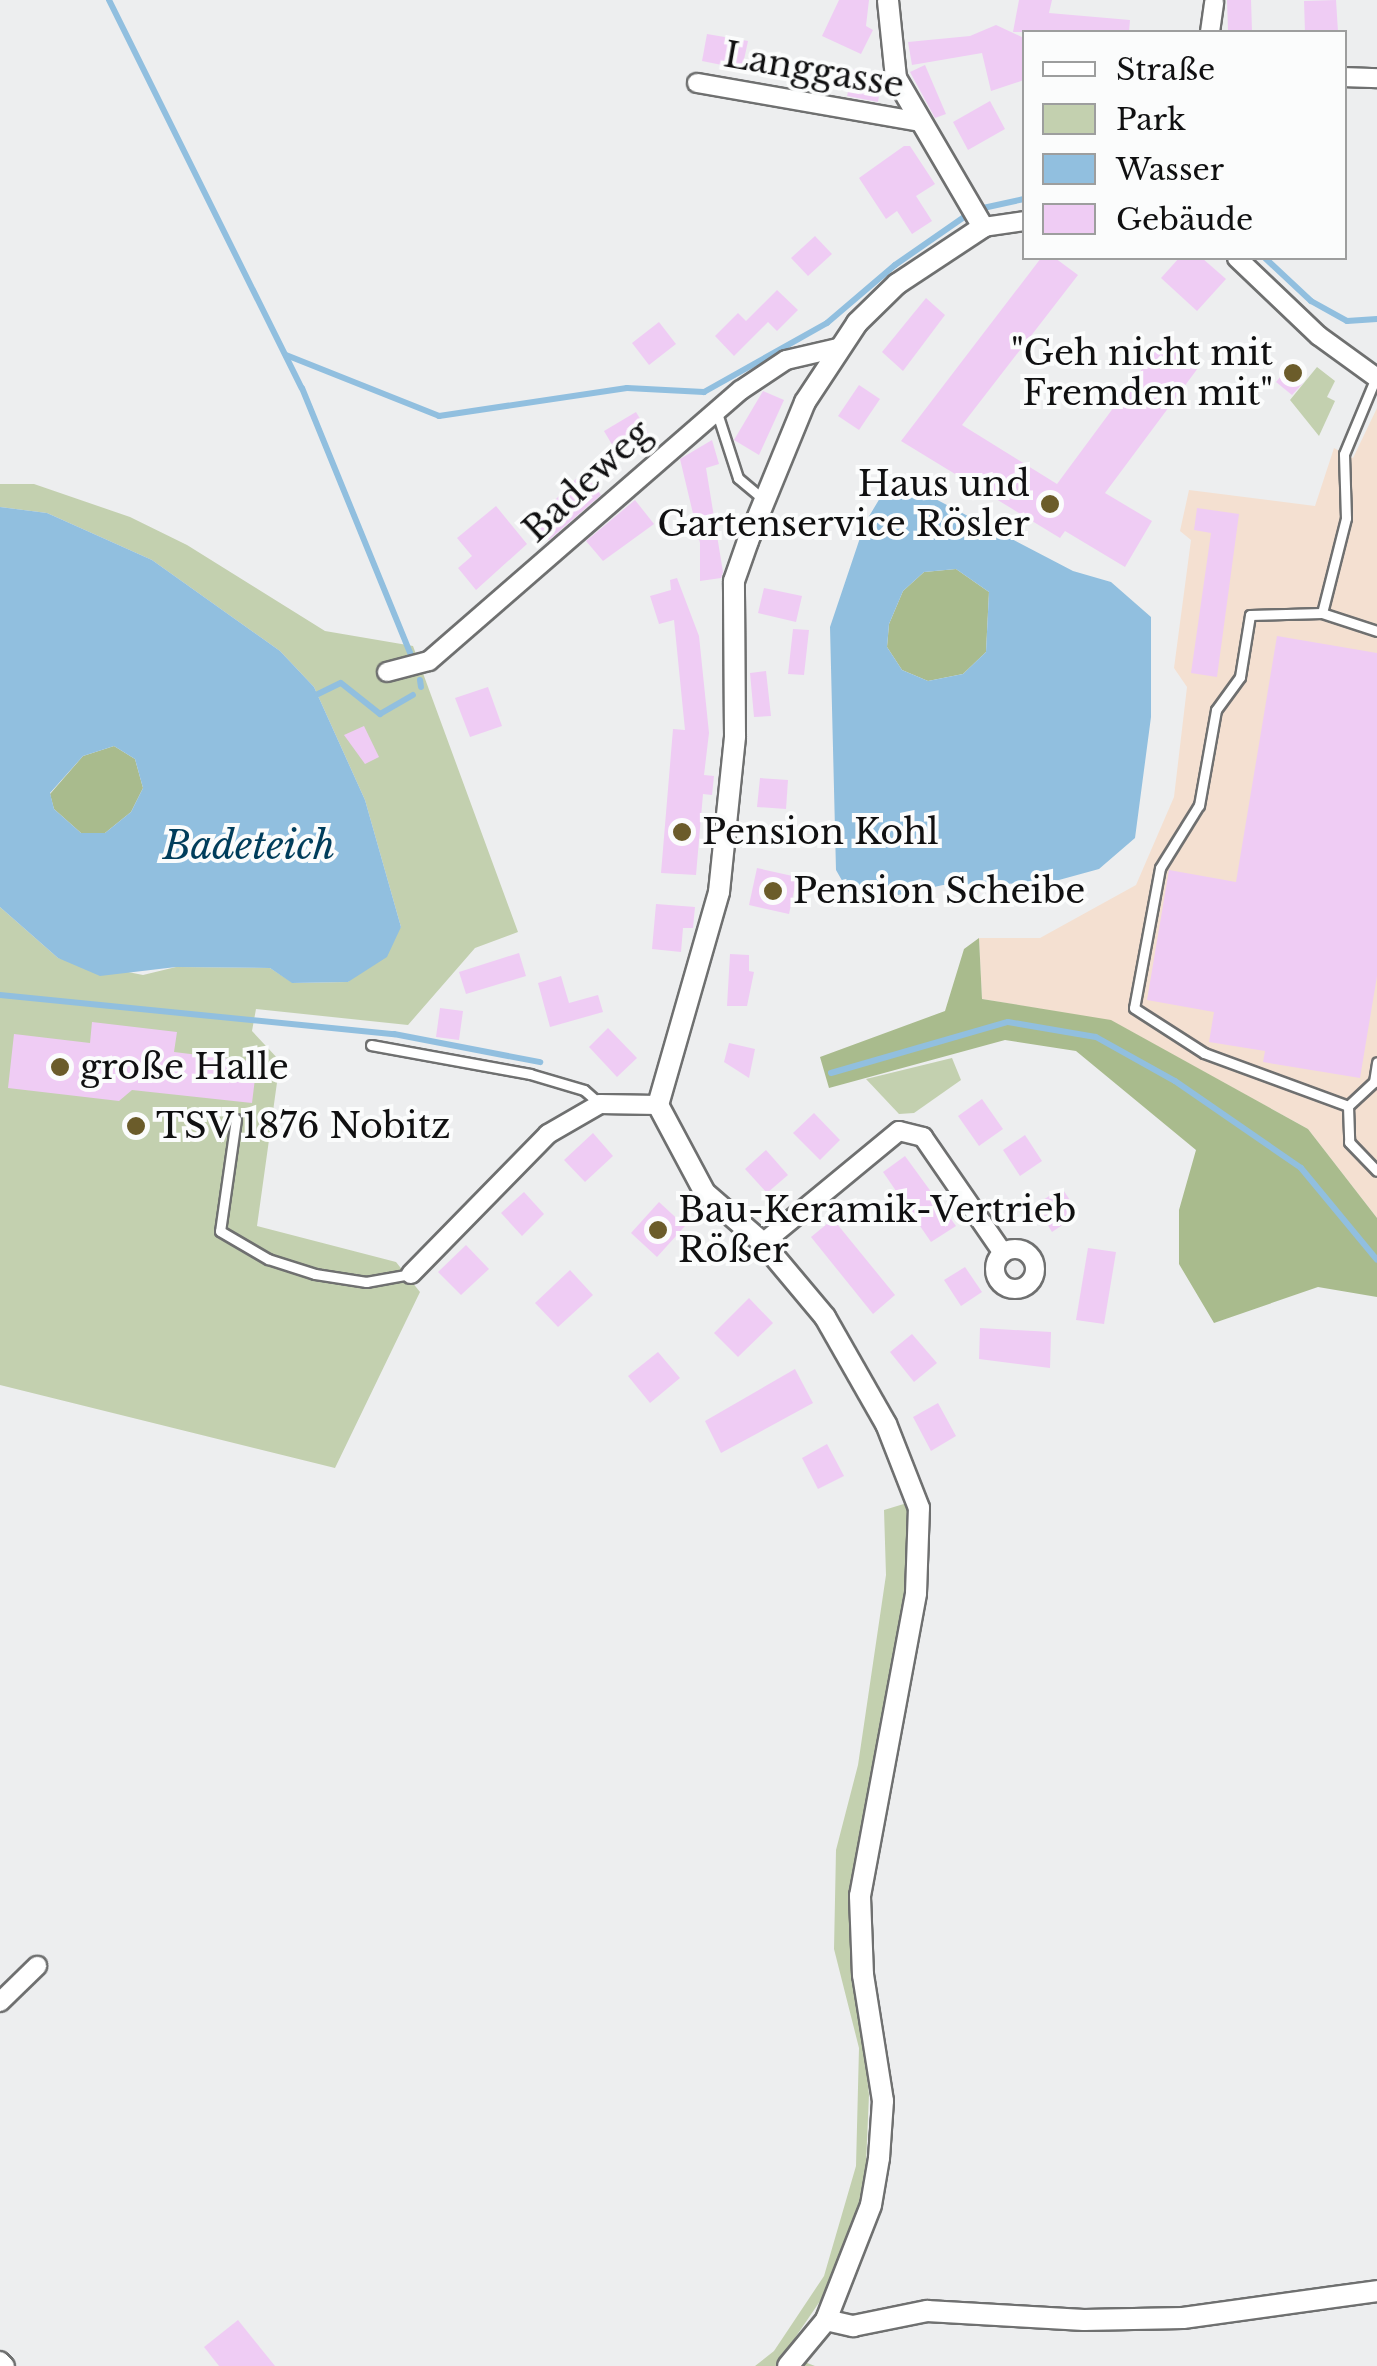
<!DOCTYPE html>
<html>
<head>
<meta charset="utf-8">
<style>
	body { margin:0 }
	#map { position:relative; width:1377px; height:2366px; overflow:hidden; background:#edeeef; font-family:"Libre Baskerville",serif }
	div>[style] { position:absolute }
	.commercial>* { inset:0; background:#f4e0d1 }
	.green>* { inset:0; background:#c3d0af }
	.forest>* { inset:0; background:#a9bb8d }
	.water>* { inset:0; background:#91bfdf }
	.stream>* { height:6px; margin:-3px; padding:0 3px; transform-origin:3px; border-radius:3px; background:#91bfdf }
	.building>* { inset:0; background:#efccf4 }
	.roads { filter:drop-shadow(2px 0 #6f7070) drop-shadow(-2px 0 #6f7070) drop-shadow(0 2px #6f7070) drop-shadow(0 -2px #6f7070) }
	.service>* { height:9px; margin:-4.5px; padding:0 4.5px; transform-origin:4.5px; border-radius:4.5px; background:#fff }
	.minor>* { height:18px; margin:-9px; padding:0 9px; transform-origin:9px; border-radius:9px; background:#fff }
	.minor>.ring { margin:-9px; padding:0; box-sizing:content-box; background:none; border:18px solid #fff; border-radius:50% }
	.tertiary>* { height:20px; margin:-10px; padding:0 10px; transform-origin:10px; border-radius:10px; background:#fff }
	.dots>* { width:28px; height:28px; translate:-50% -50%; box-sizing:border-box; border:5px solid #fbfcfc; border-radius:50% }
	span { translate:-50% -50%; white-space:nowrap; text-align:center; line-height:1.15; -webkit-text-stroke:8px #fbfcfc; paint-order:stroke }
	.street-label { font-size:35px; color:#101011 }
	.poi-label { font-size:35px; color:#101011 }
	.right { translate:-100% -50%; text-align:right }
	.left { translate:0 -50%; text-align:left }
	.water-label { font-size:38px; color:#003d5b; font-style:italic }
	.legend { position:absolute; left:1022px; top:30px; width:325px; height:230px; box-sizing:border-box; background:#fbfcfc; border:2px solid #9d9e9e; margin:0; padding:12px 18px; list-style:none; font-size:30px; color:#101011 }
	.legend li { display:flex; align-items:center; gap:20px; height:50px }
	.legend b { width:50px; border:2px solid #9d9e9e }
</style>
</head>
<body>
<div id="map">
	<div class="commercial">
		<i style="clip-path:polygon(1377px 408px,1377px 1218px,1308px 1129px,1112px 1021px,982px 999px,979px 938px,1040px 938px,1136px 885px,1174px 797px,1187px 687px,1174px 668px,1191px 540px,1180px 531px,1189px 490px,1315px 506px,1334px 448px,1353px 458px)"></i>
	</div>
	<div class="green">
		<i style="clip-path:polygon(1317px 367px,1335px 381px,1327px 397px,1335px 401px,1319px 436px,1290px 400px)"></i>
		<i style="clip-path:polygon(0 484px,34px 484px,130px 517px,187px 545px,325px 631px,413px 646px,518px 932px,475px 948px,408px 1025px,256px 1009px,252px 1031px,280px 1061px,257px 1226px,396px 1262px,420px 1292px,335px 1468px,0 1385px,0 907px,58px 958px,143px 975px,176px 967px,270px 968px,293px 983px,348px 982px,401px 927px,365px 800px,314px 687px,280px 651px,152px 560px,47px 513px,0 507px)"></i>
		<i style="clip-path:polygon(952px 1058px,961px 1080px,914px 1113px,899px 1114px,866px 1079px)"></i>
		<i style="clip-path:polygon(907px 1503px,909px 1580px,851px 1926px,869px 2095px,865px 2186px,831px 2285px,784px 2354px,815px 2366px,755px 2366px,774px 2351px,824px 2276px,856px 2166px,859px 2048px,834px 1949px,836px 1850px,858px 1765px,886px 1575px,884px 1510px)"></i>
	</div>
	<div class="forest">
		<i style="clip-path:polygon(956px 569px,989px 592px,986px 652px,963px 674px,928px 681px,902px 670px,887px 647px,889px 624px,903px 591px,924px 572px)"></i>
		<i style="clip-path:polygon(114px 746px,135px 759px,143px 788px,131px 812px,105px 833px,81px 833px,54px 809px,50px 794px,83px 756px)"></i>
		<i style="clip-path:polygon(979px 938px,982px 999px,1111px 1020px,1308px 1129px,1377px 1218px,1377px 1297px,1318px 1287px,1214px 1323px,1179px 1264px,1179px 1210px,1196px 1150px,1076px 1051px,1005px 1040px,829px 1088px,820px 1057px,945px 1011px,964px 949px)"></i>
	</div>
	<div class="water">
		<i style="clip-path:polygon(evenodd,903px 482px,1073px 571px,1111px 582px,1151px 617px,1151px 717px,1135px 838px,1099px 869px,1048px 883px,943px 885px,867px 902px,848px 891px,836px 870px,830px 627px,865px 523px,886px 488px,903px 482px,956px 569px,989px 592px,986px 652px,963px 674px,928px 681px,902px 670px,887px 647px,889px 624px,903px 591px,924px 572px,956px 569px)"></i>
		<i style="clip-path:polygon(evenodd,0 507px,47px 513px,152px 560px,280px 651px,314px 687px,365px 800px,401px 927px,387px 957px,348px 982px,292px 983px,270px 968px,176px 967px,100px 976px,58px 958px,0 907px,0 507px,114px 746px,135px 759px,143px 788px,131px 812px,105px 833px,81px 833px,54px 809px,50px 793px,83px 756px,114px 746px)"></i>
	</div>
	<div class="stream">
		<i style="left:109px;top:0;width:433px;rotate:63.6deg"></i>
		<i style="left:302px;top:388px;width:288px;rotate:67.8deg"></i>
		<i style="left:1265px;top:258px;width:63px;rotate:43.1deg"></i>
		<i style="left:1311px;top:301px;width:41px;rotate:29.1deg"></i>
		<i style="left:1347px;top:321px;width:30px;rotate:-4deg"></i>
		<i style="left:286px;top:355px;width:165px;rotate:21.7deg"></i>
		<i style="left:439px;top:416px;width:190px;rotate:-8.5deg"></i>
		<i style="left:627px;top:388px;width:77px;rotate:3deg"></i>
		<i style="left:704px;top:392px;width:141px;rotate:-29.3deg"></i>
		<i style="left:827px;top:323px;width:89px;rotate:-40.5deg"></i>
		<i style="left:895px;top:265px;width:96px;rotate:-34.8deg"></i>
		<i style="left:974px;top:210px;width:51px;rotate:-12.4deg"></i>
		<i style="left:420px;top:680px;width:7px;rotate:82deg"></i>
		<i style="left:318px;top:694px;width:25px;rotate:-26deg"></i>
		<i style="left:341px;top:683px;width:50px;rotate:38.5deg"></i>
		<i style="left:380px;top:714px;width:38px;rotate:-30deg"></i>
		<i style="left:0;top:995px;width:396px;rotate:5.7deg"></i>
		<i style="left:394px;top:1034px;width:149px;rotate:10.9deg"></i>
		<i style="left:831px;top:1073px;width:184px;rotate:-16.1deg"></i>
		<i style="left:1008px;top:1022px;width:89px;rotate:9.7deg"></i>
		<i style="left:1096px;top:1037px;width:90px;rotate:29.1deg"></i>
		<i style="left:1175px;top:1081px;width:153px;rotate:34.6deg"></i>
		<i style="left:1301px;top:1168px;width:119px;rotate:50.4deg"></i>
	</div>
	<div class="building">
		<i style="clip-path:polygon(839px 0,869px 0,866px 26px,873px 30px,861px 54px,822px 36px)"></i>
		<i style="clip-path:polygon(1019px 0,1052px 0,1049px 13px,1130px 20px,1129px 32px,1013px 32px)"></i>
		<i style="clip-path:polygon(1227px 0,1251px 0,1252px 32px,1228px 30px)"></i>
		<i style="clip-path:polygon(1336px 0,1338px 32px,1305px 32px,1304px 1px)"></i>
		<i style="clip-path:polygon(996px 25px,1024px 38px,1024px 80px,991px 91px,982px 53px,912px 65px,908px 42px,970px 36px)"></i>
		<i style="clip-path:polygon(707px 34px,748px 41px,742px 69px,702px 61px)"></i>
		<i style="clip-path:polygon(925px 65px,946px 114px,935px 118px,910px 72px)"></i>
		<i style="clip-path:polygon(854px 69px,882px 76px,878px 102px,847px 96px)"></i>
		<i style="clip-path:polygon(990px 101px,1005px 129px,968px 150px,953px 122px)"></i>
		<i style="clip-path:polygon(904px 146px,910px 146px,935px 184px,916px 196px,932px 221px,912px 234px,897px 211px,886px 219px,859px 178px)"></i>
		<i style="clip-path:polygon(815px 236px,832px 254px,808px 276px,791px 258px)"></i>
		<i style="clip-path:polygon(1041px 258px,1055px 258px,1078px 275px,962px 425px,1057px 484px,1162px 342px,1198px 368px,1105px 493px,1152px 521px,1125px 567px,1065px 531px,1060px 538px,901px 441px)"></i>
		<i style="clip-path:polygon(1179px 258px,1202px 258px,1226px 279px,1197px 311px,1161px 278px)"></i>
		<i style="clip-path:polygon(777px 290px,798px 310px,777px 331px,768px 322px,734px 356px,715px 336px,738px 313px,746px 321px)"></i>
		<i style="clip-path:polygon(926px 298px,945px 315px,903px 371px,882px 352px)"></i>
		<i style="clip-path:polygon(659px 322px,676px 344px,649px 365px,632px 343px)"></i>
		<i style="clip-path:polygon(1287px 369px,1303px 383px,1292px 395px,1276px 382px)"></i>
		<i style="clip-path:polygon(859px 385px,880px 399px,859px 430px,838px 416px)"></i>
		<i style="clip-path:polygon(763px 391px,784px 400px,759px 455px,734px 440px)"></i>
		<i style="clip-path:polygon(636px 412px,649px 434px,617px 453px,604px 431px)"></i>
		<i style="clip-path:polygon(712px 440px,719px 464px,706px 468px,723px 572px,721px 578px,700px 581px,700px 543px,680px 459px)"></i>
		<i style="clip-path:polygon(583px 472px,601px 495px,549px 540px,533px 522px)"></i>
		<i style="clip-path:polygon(635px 500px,654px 524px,603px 561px,586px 541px)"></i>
		<i style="clip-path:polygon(496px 506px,527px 544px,476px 590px,458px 568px,472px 556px,457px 538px)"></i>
		<i style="clip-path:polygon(1197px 508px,1239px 514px,1217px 677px,1191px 673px,1211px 533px,1194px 530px)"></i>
		<i style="clip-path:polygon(677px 578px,699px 636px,709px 733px,704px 775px,714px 776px,712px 795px,703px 794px,696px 875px,661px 873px,673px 729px,685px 730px,674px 620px,659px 624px,650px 596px,671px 590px,670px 580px)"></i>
		<i style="clip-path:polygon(764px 588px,802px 596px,796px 622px,758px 613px)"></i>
		<i style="clip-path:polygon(793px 629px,809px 630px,804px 675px,788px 674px)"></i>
		<i style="clip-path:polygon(1277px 636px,1377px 653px,1377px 976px,1360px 1078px,1263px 1062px,1265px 1051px,1209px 1042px,1214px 1012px,1147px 1000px,1169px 870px,1236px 882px)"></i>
		<i style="clip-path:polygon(766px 671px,771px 716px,754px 717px,750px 673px)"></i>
		<i style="clip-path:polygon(488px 687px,502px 726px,470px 737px,455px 698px)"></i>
		<i style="clip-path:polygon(364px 726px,379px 757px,365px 764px,344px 735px)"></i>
		<i style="clip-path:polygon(760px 778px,788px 780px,786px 809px,757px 807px)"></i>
		<i style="clip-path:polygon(757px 868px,797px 877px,789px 914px,749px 905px)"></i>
		<i style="clip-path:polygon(656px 904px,695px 907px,693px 928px,683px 928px,681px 952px,652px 949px)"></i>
		<i style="clip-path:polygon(519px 953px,526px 976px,466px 994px,459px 972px)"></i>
		<i style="clip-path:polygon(730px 954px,749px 955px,749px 971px,754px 972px,747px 1006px,727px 1006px)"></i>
		<i style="clip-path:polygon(561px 976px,569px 1003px,598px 995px,603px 1012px,550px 1027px,538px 983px)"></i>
		<i style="clip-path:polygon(440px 1008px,463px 1011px,459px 1040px,436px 1037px)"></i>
		<i style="clip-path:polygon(92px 1022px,177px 1032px,174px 1052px,257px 1062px,252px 1103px,132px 1090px,119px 1101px,8px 1088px,14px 1034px,90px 1043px)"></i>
		<i style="clip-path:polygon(608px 1028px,637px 1058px,617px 1077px,589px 1047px)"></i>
		<i style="clip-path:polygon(729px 1043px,755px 1049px,749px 1078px,724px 1062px)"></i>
		<i style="clip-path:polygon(982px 1099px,1003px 1129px,979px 1146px,958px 1116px)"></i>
		<i style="clip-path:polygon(814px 1113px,840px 1140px,820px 1160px,793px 1133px)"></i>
		<i style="clip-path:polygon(593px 1133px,613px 1156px,585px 1182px,564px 1160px)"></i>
		<i style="clip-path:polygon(1025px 1135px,1042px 1161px,1020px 1176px,1003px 1150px)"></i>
		<i style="clip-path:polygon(766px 1150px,788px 1175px,767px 1193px,745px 1169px)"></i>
		<i style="clip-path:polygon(905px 1156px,956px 1226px,931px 1242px,883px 1172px)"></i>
		<i style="clip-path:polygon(1062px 1188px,1079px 1214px,1052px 1232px,1035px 1205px)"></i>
		<i style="clip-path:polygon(524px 1192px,544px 1214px,522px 1236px,501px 1213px)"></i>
		<i style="clip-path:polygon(659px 1202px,685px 1226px,657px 1257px,631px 1233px)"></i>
		<i style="clip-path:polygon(833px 1219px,895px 1295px,873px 1314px,811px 1237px)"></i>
		<i style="clip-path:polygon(466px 1245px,489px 1269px,461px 1295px,438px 1272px)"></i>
		<i style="clip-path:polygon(1088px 1248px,1116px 1252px,1104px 1324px,1076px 1320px)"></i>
		<i style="clip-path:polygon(965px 1267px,982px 1292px,961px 1306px,944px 1280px)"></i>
		<i style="clip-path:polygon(570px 1270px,593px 1295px,558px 1327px,535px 1303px)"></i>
		<i style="clip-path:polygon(749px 1298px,773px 1323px,738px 1357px,714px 1333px)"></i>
		<i style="clip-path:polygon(980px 1328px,1051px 1332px,1050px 1368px,979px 1359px)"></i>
		<i style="clip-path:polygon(912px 1334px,937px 1363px,914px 1382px,890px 1352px)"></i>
		<i style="clip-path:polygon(658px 1352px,680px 1378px,650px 1403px,628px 1376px)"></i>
		<i style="clip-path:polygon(795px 1369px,813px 1403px,721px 1453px,705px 1421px)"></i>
		<i style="clip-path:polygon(938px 1403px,956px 1436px,931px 1451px,913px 1417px)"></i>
		<i style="clip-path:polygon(827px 1444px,844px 1476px,818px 1489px,802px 1458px)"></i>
		<i style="clip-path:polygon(238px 2320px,275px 2366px,219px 2366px,204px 2347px)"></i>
	</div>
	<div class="roads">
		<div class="service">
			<i style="left:717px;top:413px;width:68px;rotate:72.1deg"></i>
			<i style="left:738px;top:478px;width:34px;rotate:40deg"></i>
			<i style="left:1322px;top:613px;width:98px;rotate:-75.8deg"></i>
			<i style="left:1346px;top:518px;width:64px;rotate:-91.8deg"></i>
			<i style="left:1344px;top:454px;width:83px;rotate:-67.4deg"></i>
			<i style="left:1377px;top:631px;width:58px;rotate:-161.9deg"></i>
			<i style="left:1322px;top:613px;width:72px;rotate:178.4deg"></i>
			<i style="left:1250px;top:615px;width:63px;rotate:99.2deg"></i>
			<i style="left:1240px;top:677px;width:41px;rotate:126deg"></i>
			<i style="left:1216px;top:710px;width:97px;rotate:100.1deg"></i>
			<i style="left:1199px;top:805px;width:74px;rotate:121.8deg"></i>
			<i style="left:1160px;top:868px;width:142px;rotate:100.5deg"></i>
			<i style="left:1134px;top:1008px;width:83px;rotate:32.7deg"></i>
			<i style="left:1204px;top:1053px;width:153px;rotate:20.2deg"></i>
			<i style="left:1348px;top:1106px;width:35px;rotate:-43deg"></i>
			<i style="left:1374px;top:1082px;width:20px;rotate:-81deg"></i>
			<i style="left:371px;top:1045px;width:162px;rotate:10.3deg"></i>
			<i style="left:530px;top:1074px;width:56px;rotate:16.5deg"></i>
			<i style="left:584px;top:1090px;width:21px;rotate:41deg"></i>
			<i style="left:1348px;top:1106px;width:36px;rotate:88deg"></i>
			<i style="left:1349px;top:1142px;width:40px;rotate:46deg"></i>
			<i style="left:236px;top:1119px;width:113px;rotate:98.1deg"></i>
			<i style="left:220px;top:1231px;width:56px;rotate:30.3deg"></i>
			<i style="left:268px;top:1259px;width:49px;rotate:17.7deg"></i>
			<i style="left:315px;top:1274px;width:52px;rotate:8.9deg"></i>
			<i style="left:366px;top:1282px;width:46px;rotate:-10.1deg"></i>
		</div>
		<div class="minor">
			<i style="left:1210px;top:32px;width:30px;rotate:-82deg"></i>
			<i style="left:1344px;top:77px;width:33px;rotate:2deg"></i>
			<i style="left:697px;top:83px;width:226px;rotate:9.9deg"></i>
			<i style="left:983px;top:227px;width:41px;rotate:-8.3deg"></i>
			<i style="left:1237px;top:258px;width:113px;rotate:43.6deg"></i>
			<i style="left:1319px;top:336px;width:72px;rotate:35.9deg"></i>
			<i style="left:387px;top:672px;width:43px;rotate:-14.7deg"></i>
			<i style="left:429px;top:661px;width:413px;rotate:-41deg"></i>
			<i style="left:741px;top:390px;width:54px;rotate:-33.7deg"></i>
			<i style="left:786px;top:360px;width:53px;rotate:-13deg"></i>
			<i style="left:763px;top:1243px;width:176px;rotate:-39.5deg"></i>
			<i style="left:899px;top:1131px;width:25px;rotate:14deg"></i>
			<i style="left:923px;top:1137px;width:141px;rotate:55.4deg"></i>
			<i class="ring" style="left:995px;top:1249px;width:22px;height:22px"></i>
			<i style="left:411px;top:1274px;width:196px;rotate:-45.6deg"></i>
			<i style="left:548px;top:1134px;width:60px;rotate:-30deg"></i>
			<i style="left:600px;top:1104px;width:58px;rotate:1deg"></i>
			<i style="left:0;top:2002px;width:52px;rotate:-44.2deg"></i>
			<i style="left:0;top:2361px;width:7px;rotate:45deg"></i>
		</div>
		<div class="tertiary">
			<i style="left:826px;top:2320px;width:28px;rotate:13deg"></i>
			<i style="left:853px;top:2326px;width:76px;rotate:-11.5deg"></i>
			<i style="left:927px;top:2311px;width:157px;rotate:3.3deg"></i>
			<i style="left:1084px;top:2320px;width:99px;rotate:-1.2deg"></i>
			<i style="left:1183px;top:2318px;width:196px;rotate:-7.9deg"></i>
			<i style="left:788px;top:2366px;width:60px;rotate:-50.4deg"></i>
			<i style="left:826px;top:2320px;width:123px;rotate:-68.6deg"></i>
			<i style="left:871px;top:2205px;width:48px;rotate:-80.3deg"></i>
			<i style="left:879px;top:2158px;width:57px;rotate:-86deg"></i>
			<i style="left:883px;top:2101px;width:128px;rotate:-99deg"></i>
			<i style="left:863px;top:1975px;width:79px;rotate:-92.2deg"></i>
			<i style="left:860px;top:1896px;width:308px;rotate:-79.5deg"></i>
			<i style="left:916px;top:1593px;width:85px;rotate:-88deg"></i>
			<i style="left:919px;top:1508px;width:90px;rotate:-111.4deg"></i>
			<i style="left:886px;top:1424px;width:123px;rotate:-119.7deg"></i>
			<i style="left:825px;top:1317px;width:97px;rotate:-130deg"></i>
			<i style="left:763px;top:1243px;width:77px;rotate:-139.2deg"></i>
			<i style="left:705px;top:1193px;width:100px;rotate:-118.1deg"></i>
			<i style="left:658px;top:1105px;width:222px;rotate:-74deg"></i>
			<i style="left:719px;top:892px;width:157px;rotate:-84.1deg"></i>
			<i style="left:735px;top:736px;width:155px;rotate:-90.4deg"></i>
			<i style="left:734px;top:581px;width:42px;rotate:-70.7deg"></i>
			<i style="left:748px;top:541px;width:150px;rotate:-67.7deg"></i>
			<i style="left:805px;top:402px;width:95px;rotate:-56.6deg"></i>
			<i style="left:857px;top:323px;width:56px;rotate:-44.3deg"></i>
			<i style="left:897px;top:284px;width:103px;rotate:-33.5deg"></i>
			<i style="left:983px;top:227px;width:173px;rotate:-120.3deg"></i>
			<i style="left:896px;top:78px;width:78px;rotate:-95.9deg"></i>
		</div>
	</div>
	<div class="dots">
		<i style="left:1293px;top:373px;background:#6b5c2a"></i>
		<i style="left:1050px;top:504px;background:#6b5c2a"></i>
		<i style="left:682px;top:832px;background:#6b5c2a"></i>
		<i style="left:773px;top:891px;background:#6b5c2a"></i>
		<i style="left:60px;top:1067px;background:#6b5c2a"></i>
		<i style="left:136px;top:1126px;background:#6b5c2a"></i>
		<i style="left:658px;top:1230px;background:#6b5c2a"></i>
	</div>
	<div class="street-label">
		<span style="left:814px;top:70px;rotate:10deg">Langgasse</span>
		<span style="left:587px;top:481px;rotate:-43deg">Badeweg</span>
	</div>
	<div class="poi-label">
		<span class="right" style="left:1273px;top:373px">"Geh nicht mit<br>Fremden mit"</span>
		<span class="right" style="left:1030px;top:504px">Haus und<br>Gartenservice Rösler</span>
		<span class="left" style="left:702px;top:832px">Pension Kohl</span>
		<span class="left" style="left:793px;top:891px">Pension Scheibe</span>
		<span class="left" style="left:80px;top:1067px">große Halle</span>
		<span class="left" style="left:156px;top:1126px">TSV 1876 Nobitz</span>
		<span class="left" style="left:678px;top:1230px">Bau-Keramik-Vertrieb<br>Rößer</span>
	</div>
	<div class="water-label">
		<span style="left:249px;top:846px">Badeteich</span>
	</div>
	<ul class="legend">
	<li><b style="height:12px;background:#fff"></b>Straße</li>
	<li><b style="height:28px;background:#c3d0af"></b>Park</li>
	<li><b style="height:28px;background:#91bfdf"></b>Wasser</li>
	<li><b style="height:28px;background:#efccf4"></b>Gebäude</li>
	</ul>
</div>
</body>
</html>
